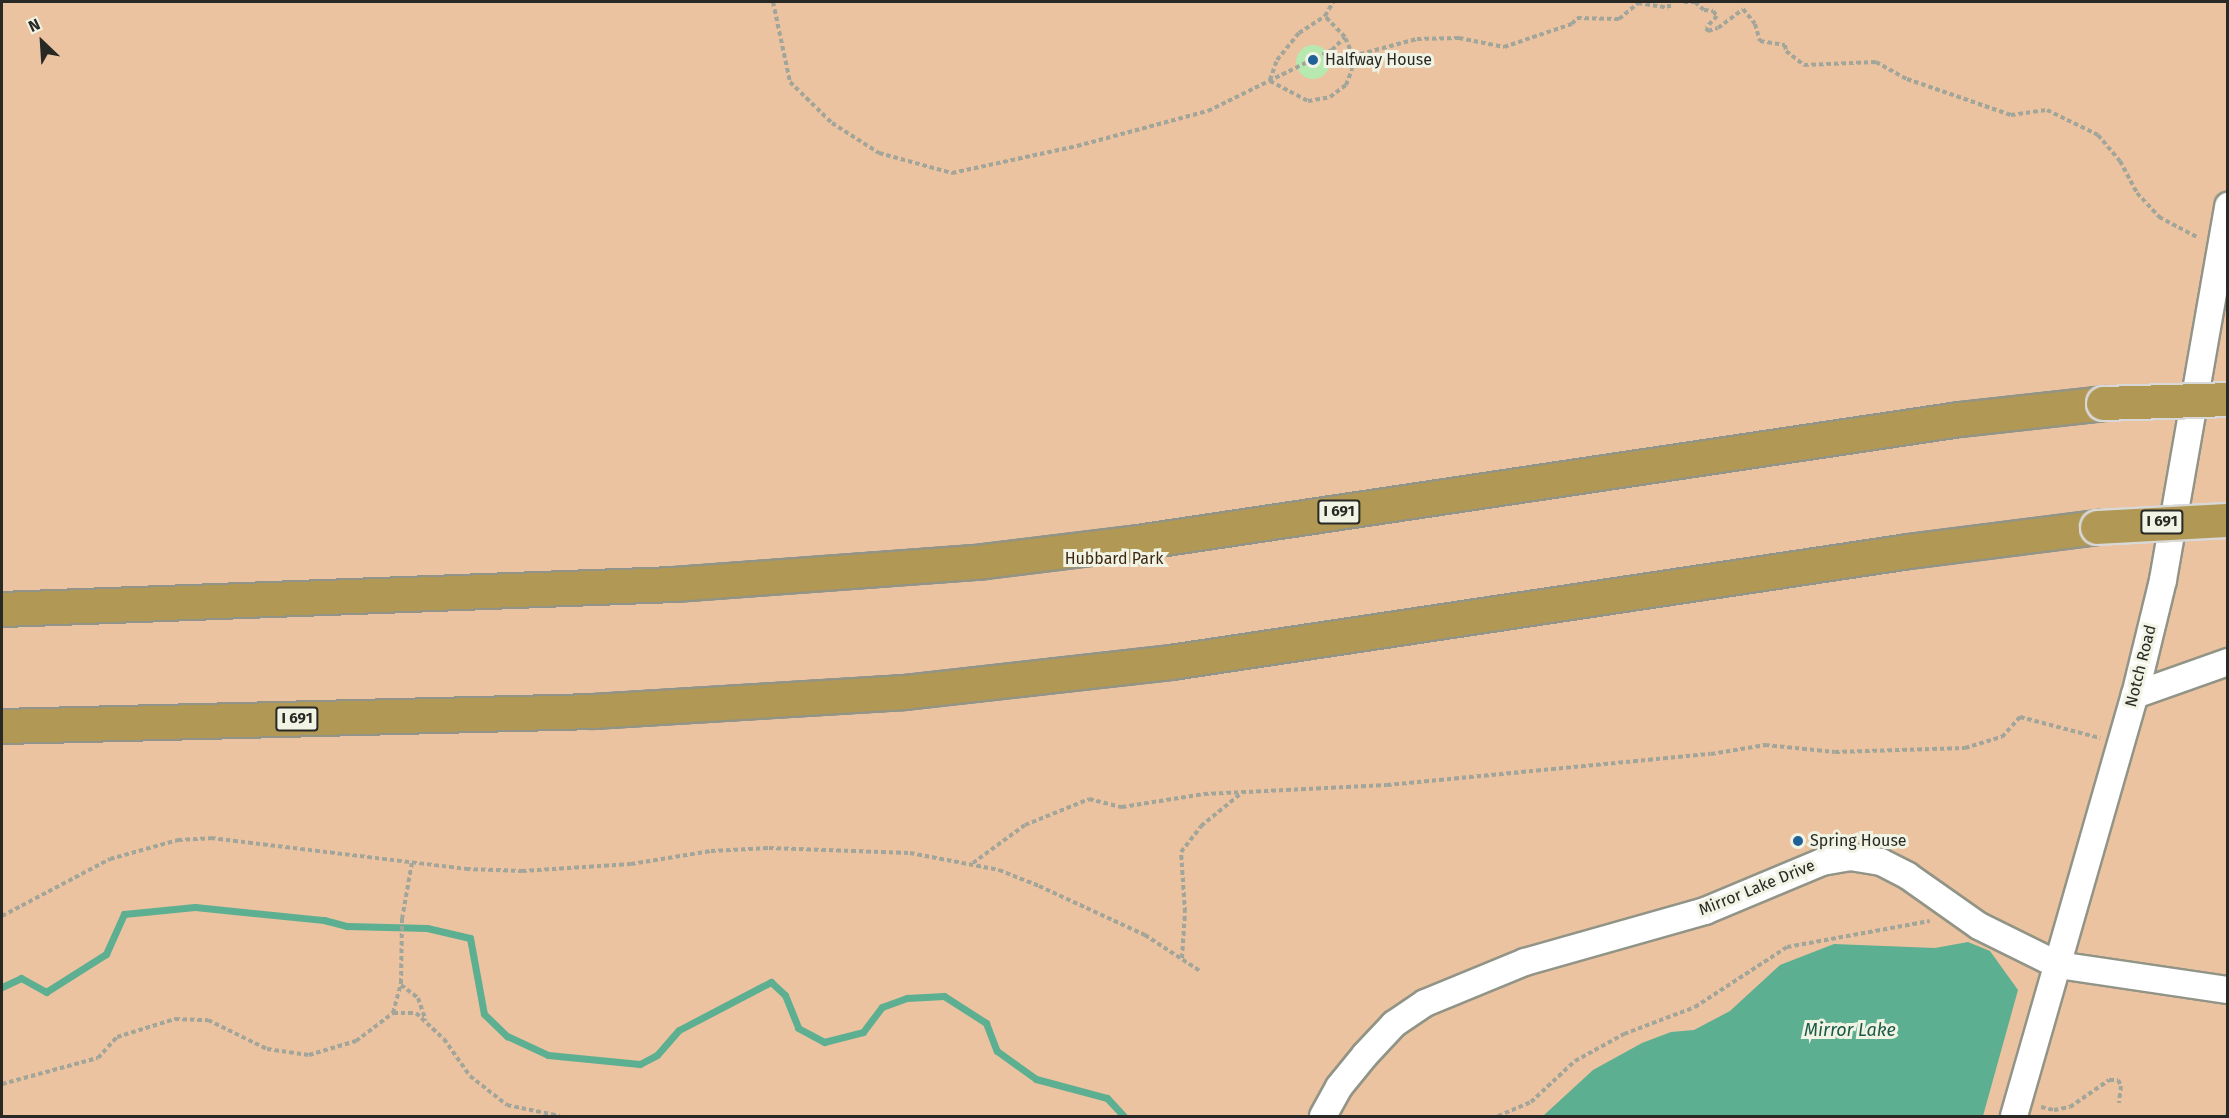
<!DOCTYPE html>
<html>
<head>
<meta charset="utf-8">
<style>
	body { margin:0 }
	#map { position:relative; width:2229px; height:1118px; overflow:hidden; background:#f1f4e4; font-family:"Fira Sans",sans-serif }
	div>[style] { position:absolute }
	.green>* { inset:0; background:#ebc3a0 }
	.water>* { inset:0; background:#5daf92 }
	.stream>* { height:7px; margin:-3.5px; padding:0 3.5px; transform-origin:3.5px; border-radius:3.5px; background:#5daf92 }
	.building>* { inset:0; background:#b6e8b0 }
	.round { border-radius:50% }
	.path>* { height:4px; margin-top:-2px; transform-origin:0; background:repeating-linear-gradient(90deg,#a2a599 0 4.5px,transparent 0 7.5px) }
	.roads { filter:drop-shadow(2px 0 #919486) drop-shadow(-2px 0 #919486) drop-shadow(0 2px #919486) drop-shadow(0 -2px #919486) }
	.street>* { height:26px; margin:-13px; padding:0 13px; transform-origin:13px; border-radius:13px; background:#fff }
	.highway>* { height:33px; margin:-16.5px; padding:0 16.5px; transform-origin:16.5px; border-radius:16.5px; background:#b19855 }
	.bridges { filter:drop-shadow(2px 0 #d8d8d8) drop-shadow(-2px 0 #d8d8d8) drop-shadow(0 2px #d8d8d8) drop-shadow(0 -2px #d8d8d8) }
	.highway-bridge>* { height:33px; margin:-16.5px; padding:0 16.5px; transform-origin:16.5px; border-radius:16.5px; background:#b19855 }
	.dots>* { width:16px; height:16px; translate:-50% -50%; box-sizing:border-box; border:3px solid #f1f4e4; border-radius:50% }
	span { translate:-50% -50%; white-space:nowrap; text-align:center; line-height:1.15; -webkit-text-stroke:6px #f1f4e4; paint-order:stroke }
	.shield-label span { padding:2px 4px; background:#f1f4e4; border:2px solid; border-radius:4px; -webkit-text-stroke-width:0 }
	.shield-label { font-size:15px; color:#282924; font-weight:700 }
	.poi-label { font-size:16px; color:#282924 }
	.left { translate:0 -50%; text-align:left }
	.park-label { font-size:16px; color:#3f2812 }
	.street-label { font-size:16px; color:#282924 }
	.water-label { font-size:18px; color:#1a5b47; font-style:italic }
	.frame { position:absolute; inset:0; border:3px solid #282924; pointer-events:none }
	.north { position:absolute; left:12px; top:12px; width:60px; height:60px; -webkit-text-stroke:4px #f1f4e4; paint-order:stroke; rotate:335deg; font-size:16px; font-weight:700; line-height:24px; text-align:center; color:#282924 }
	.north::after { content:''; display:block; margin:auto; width:21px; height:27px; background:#282924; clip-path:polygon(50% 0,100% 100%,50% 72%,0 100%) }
</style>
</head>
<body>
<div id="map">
	<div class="green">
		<i style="clip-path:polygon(2px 2px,2227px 2px,2227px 1116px,2px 1116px)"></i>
	</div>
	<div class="water">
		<i style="clip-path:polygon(1968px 942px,1990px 951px,2018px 990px,1983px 1116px,1543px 1116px,1593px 1070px,1642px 1043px,1671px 1032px,1694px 1030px,1730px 1011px,1780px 965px,1834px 944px,1935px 948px)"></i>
	</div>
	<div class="stream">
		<i style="left:2px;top:987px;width:21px;rotate:-25deg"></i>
		<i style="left:21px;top:978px;width:29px;rotate:29deg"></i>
		<i style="left:46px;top:992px;width:71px;rotate:-32.3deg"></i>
		<i style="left:106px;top:954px;width:44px;rotate:-65.8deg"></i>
		<i style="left:124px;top:914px;width:71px;rotate:-5.6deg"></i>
		<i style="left:195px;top:907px;width:130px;rotate:5.8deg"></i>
		<i style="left:324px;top:920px;width:24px;rotate:15deg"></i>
		<i style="left:347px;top:926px;width:80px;rotate:1.4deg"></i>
		<i style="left:427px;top:928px;width:44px;rotate:13.1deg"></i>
		<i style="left:470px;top:938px;width:77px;rotate:79.6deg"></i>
		<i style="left:484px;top:1014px;width:32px;rotate:44deg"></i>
		<i style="left:507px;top:1036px;width:45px;rotate:24.9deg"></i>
		<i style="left:548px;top:1055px;width:92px;rotate:5.6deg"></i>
		<i style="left:640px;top:1064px;width:19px;rotate:-28deg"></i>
		<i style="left:657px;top:1055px;width:33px;rotate:-49deg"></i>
		<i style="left:679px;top:1030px;width:104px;rotate:-27.6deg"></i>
		<i style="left:771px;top:982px;width:19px;rotate:43deg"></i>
		<i style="left:785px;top:995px;width:35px;rotate:68deg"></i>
		<i style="left:798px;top:1028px;width:30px;rotate:28deg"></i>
		<i style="left:824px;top:1042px;width:40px;rotate:-14.4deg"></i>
		<i style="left:863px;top:1032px;width:31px;rotate:-53deg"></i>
		<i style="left:882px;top:1007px;width:27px;rotate:-20deg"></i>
		<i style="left:907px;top:998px;width:37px;rotate:-3deg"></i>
		<i style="left:944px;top:996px;width:50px;rotate:32.7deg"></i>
		<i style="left:986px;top:1023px;width:30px;rotate:69deg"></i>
		<i style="left:997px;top:1051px;width:48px;rotate:35.7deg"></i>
		<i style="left:1036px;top:1079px;width:73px;rotate:15deg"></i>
		<i style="left:1107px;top:1098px;width:25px;rotate:47deg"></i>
	</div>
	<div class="building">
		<i class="round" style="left:1296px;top:45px;width:34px;height:34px"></i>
	</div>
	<div class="path">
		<i style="left:773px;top:2px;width:82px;rotate:78deg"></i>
		<i style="left:790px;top:82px;width:59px;rotate:44.3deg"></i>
		<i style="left:832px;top:123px;width:56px;rotate:32.6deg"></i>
		<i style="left:879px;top:153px;width:76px;rotate:15.3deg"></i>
		<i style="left:952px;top:173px;width:128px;rotate:-12.2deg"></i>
		<i style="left:1077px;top:146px;width:136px;rotate:-15deg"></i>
		<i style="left:1208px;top:111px;width:138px;rotate:-26.2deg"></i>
		<i style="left:1332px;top:50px;width:18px;rotate:-45deg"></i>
		<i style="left:1345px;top:37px;width:29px;rotate:-134deg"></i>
		<i style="left:1684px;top:2px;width:11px"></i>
		<i style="left:1695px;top:2px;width:12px;rotate:42deg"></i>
		<i style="left:1704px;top:10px;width:9px;rotate:6deg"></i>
		<i style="left:1713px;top:11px;width:6px;rotate:51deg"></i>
		<i style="left:1717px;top:16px;width:16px;rotate:133deg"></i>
		<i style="left:1706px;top:28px;width:4px;rotate:56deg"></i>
		<i style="left:1708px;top:31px;width:10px;rotate:-17deg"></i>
		<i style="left:1718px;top:28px;width:31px;rotate:-37deg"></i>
		<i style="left:1743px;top:9px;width:19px;rotate:51deg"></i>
		<i style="left:1755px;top:24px;width:18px;rotate:74deg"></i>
		<i style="left:1760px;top:41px;width:25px;rotate:9deg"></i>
		<i style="left:1785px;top:45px;width:6px;rotate:81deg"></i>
		<i style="left:1786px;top:51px;width:23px;rotate:38deg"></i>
		<i style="left:1804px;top:65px;width:72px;rotate:-2.4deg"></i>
		<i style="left:1876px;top:62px;width:35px;rotate:29deg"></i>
		<i style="left:1907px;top:79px;width:110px;rotate:19.1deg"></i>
		<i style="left:2011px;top:115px;width:36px;rotate:-8deg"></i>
		<i style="left:2047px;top:110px;width:57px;rotate:26.1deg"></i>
		<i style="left:2098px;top:135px;width:34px;rotate:50deg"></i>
		<i style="left:2120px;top:161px;width:36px;rotate:62deg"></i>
		<i style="left:2137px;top:193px;width:33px;rotate:47deg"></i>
		<i style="left:2159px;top:217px;width:45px;rotate:27.7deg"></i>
		<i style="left:1353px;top:56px;width:66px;rotate:-14.9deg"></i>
		<i style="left:1417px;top:39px;width:42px;rotate:-1.4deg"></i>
		<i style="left:1459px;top:38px;width:46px;rotate:11.3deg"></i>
		<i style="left:1504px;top:47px;width:72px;rotate:-18.7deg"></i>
		<i style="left:1572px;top:24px;width:8px;rotate:-50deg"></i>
		<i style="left:1577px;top:18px;width:42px;rotate:1.4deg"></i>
		<i style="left:1619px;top:19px;width:25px;rotate:-40deg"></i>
		<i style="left:1638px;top:3px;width:31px;rotate:9deg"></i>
		<i style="left:1669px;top:8px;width:6px;rotate:-90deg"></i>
		<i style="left:1270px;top:80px;width:21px;rotate:-71deg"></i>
		<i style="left:1277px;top:60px;width:35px;rotate:-51deg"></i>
		<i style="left:1299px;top:33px;width:31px;rotate:-33deg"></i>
		<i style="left:1325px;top:16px;width:16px;rotate:-60deg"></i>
		<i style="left:1270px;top:81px;width:43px;rotate:27.8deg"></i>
		<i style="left:1308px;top:101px;width:22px;rotate:-10deg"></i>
		<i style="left:1330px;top:97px;width:20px;rotate:-37deg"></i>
		<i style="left:1346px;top:85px;width:17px;rotate:-69deg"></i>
		<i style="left:1352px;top:69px;width:13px;rotate:-86deg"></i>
		<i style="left:1353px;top:56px;width:21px;rotate:-113deg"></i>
		<i style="left:973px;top:863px;width:64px;rotate:-36.2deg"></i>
		<i style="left:1025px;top:825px;width:69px;rotate:-22.1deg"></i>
		<i style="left:1089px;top:799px;width:34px;rotate:14deg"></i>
		<i style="left:1122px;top:807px;width:83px;rotate:-9deg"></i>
		<i style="left:1204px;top:794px;width:183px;rotate:-2.8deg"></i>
		<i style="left:1387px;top:785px;width:325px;rotate:-5.5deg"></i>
		<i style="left:1711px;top:754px;width:55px;rotate:-9.5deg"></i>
		<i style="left:1765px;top:745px;width:70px;rotate:5.7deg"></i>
		<i style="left:1835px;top:752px;width:130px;rotate:-1.8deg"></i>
		<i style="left:1965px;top:748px;width:39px;rotate:-17deg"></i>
		<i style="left:2002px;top:737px;width:27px;rotate:-48deg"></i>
		<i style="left:2020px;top:717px;width:83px;rotate:14.7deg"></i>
		<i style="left:2px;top:916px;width:122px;rotate:-27.8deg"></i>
		<i style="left:110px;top:859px;width:71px;rotate:-15.6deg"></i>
		<i style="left:178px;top:840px;width:33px;rotate:-3deg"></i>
		<i style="left:211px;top:838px;width:257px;rotate:6.9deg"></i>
		<i style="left:466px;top:869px;width:56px;rotate:2deg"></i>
		<i style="left:522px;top:871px;width:109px;rotate:-3.7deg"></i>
		<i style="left:631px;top:864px;width:81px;rotate:-9.2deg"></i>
		<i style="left:711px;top:851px;width:58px;rotate:-3deg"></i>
		<i style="left:769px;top:848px;width:141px;rotate:2deg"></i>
		<i style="left:910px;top:853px;width:91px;rotate:10.8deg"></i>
		<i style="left:999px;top:870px;width:43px;rotate:21.8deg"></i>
		<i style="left:1039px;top:886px;width:117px;rotate:24.8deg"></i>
		<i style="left:1145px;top:935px;width:66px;rotate:33.2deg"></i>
		<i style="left:1182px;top:958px;width:46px;rotate:-86.3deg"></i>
		<i style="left:1185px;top:912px;width:60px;rotate:-93.8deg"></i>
		<i style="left:1181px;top:852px;width:33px;rotate:-52deg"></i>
		<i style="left:1201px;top:826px;width:55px;rotate:-39.1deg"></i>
		<i style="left:401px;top:985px;width:21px;rotate:37deg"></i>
		<i style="left:418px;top:998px;width:24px;rotate:71deg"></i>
		<i style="left:393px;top:1013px;width:31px;rotate:-75deg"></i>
		<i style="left:401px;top:983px;width:64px;rotate:-89.1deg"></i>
		<i style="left:402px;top:919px;width:58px;rotate:-80deg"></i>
		<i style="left:2px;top:1084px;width:99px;rotate:-15.2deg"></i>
		<i style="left:98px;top:1058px;width:28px;rotate:-48deg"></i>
		<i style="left:117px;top:1037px;width:61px;rotate:-17.2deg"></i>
		<i style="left:175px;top:1019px;width:33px;rotate:2deg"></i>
		<i style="left:208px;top:1020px;width:66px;rotate:26.2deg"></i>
		<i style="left:267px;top:1049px;width:42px;rotate:8.1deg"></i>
		<i style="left:309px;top:1055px;width:49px;rotate:-16.6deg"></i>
		<i style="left:356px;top:1041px;width:46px;rotate:-37.1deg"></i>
		<i style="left:393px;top:1013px;width:23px"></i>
		<i style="left:416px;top:1013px;width:38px;rotate:43deg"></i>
		<i style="left:444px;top:1039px;width:45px;rotate:54.9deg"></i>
		<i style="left:470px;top:1076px;width:47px;rotate:38.1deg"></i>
		<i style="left:507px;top:1105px;width:54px;rotate:11.7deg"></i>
		<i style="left:2041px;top:1107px;width:13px;rotate:13deg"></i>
		<i style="left:2054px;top:1110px;width:16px;rotate:-11deg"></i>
		<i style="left:2070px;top:1107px;width:47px;rotate:-34.7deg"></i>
		<i style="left:2109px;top:1080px;width:9px"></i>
		<i style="left:2118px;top:1080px;width:7px;rotate:63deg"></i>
		<i style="left:2121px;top:1086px;width:17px;rotate:97deg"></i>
		<i style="left:1498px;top:1116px;width:36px;rotate:-23deg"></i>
		<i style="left:1531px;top:1102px;width:60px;rotate:-43deg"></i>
		<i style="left:1575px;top:1061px;width:56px;rotate:-28.9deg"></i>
		<i style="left:1624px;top:1034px;width:76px;rotate:-20.8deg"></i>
		<i style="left:1695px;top:1007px;width:110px;rotate:-33.1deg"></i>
		<i style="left:1787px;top:947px;width:145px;rotate:-10.3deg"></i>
		<i style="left:2227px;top:1116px;width:4px;rotate:-76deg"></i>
	</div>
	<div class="roads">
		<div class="street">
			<i style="left:2135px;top:695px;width:99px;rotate:-19.5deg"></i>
			<i style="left:1323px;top:1116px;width:33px;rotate:-61deg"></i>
			<i style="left:1339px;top:1087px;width:41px;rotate:-50.9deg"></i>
			<i style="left:1365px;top:1055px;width:42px;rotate:-46.9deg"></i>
			<i style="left:1394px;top:1024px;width:37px;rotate:-34deg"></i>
			<i style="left:1425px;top:1003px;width:108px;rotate:-22.3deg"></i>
			<i style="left:1525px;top:962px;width:187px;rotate:-15.8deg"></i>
			<i style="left:1705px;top:911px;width:127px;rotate:-22.7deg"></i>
			<i style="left:1822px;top:862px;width:28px;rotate:-10deg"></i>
			<i style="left:1850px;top:857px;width:31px;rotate:9deg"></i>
			<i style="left:1881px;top:862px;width:30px;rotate:27deg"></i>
			<i style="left:1908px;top:876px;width:87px;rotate:35.2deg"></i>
			<i style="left:1979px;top:926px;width:88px;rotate:26.3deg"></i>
			<i style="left:2058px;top:965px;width:172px;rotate:8.4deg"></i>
			<i style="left:2014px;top:1116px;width:438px;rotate:-74deg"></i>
			<i style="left:2135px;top:695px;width:118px;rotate:-76.3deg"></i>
			<i style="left:2163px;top:580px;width:380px;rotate:-80.1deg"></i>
		</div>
		<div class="highway">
			<i style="left:2px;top:609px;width:672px;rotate:-2.13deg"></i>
			<i style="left:674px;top:584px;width:311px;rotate:-4.2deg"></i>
			<i style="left:984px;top:561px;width:155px;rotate:-7deg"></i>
			<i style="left:1138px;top:542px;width:830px;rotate:-8.52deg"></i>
			<i style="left:1959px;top:419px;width:145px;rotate:-6.3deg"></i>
			<i style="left:2px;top:726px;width:591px;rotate:-1.45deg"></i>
			<i style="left:593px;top:711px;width:312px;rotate:-3.5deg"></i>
			<i style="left:904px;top:692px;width:269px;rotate:-6.4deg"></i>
			<i style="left:1171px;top:662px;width:745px;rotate:-8.56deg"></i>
			<i style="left:1908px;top:551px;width:191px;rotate:-7.2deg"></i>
		</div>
	</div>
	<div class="bridges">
		<div class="highway-bridge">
			<i style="left:2103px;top:403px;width:125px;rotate:-1.8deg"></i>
			<i style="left:2097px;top:527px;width:131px;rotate:-3.1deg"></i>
		</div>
	</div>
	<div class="dots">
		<i style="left:1313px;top:60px;background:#206297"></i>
		<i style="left:1798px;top:841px;background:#206297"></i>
	</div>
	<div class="shield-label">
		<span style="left:1339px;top:512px">I 691</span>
		<span style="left:2162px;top:522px">I 691</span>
		<span style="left:297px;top:719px">I 691</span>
	</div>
	<div class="poi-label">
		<span class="left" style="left:1325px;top:60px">Halfway House</span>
		<span class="left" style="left:1810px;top:841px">Spring House</span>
	</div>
	<div class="park-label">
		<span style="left:1114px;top:559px">Hubbard Park</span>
	</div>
	<div class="street-label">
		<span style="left:2141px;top:666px;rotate:-76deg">Notch Road</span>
		<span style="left:1757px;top:888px;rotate:-22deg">Mirror Lake Drive</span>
	</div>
	<div class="water-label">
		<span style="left:1850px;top:1030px">Mirror Lake</span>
	</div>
	<div class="frame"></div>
	<div class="north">N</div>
</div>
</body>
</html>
